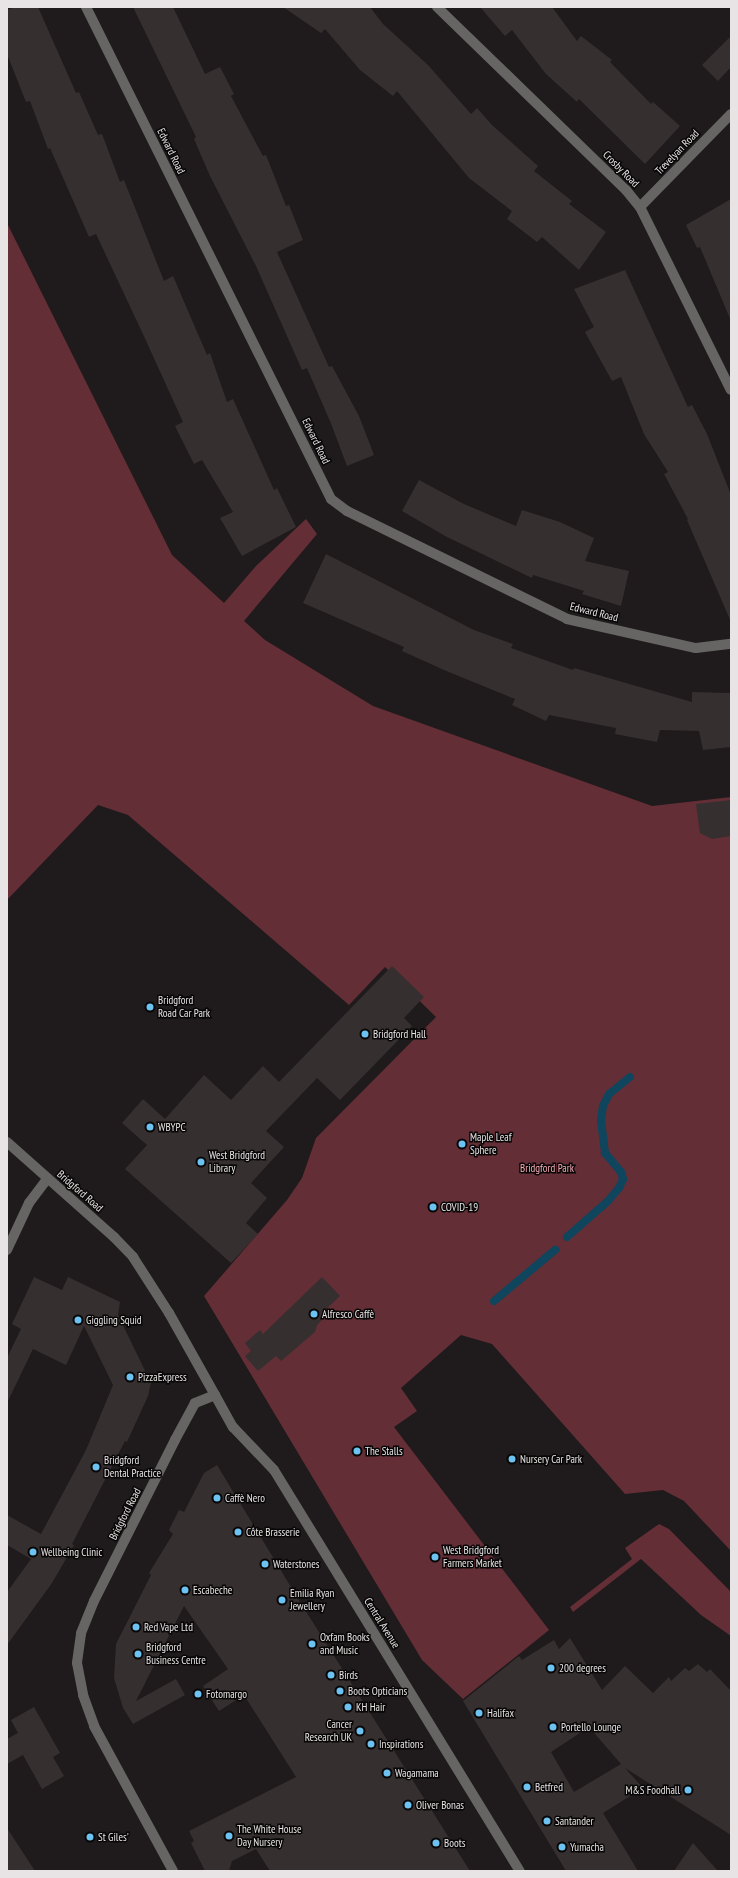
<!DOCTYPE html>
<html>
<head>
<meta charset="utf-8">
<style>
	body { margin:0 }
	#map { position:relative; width:738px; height:1878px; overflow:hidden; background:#1f1a1b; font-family:"PT Sans Narrow",sans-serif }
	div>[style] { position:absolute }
	.green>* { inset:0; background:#632e36 }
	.stream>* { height:8px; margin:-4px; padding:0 4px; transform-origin:4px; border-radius:4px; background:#10455e }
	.building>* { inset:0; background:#352f30 }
	.minor>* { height:10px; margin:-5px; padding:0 5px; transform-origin:5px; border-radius:5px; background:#676464 }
	.tertiary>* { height:10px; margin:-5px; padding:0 5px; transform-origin:5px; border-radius:5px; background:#676464 }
	.dots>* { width:11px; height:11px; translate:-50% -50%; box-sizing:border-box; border:2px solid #080606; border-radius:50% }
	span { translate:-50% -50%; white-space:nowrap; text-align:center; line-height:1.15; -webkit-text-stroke:3px #080606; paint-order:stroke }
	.street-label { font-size:11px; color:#e8e4e5 }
	.poi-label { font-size:11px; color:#e8e4e5 }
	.left { translate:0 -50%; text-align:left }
	.right { translate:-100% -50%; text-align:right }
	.park-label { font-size:11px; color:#f5acb4 }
	.frame { position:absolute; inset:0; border:8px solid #e8e4e5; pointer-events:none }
</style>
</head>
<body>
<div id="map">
	<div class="green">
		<i style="clip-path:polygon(7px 223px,172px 555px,224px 603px,256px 566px,306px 519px,317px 534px,244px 621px,265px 640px,373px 706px,652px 806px,731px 797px,731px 1551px,684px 1501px,663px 1490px,625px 1494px,492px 1344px,461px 1335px,401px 1388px,417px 1411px,394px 1427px,549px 1630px,463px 1699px,422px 1660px,204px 1296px,287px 1200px,302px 1178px,316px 1138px,436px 1017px,385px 967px,349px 1005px,128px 815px,98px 805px,7px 900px)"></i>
		<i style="clip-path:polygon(659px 1524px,669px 1529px,731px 1592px,731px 1636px,701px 1615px,641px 1559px,573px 1612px,570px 1607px,632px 1559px,625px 1548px)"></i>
	</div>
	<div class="stream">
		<i style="left:567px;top:1237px;width:55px;rotate:-41.3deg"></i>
		<i style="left:608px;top:1201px;width:17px;rotate:-50deg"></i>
		<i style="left:619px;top:1188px;width:10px;rotate:-66deg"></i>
		<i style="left:623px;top:1179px;width:7px;rotate:-106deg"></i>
		<i style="left:621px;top:1172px;width:25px;rotate:-130deg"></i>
		<i style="left:605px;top:1153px;width:33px;rotate:-97deg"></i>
		<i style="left:601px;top:1120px;width:14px;rotate:-82deg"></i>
		<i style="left:603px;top:1106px;width:13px;rotate:-63deg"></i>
		<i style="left:609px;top:1094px;width:27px;rotate:-39deg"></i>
		<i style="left:494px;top:1301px;width:80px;rotate:-39.9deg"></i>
	</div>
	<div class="building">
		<i style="clip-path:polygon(15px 7px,38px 7px,76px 93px,79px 92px,98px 135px,102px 134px,120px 182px,124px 180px,164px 281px,173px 276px,207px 355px,210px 353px,227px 402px,233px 399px,274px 490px,277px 488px,296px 527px,242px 556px,220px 518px,233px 512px,202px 460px,194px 464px,175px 426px,183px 422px,142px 332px,96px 234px,89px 237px,50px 148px,48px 149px,30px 101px,26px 102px,7px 54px,7px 10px)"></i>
		<i style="clip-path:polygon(133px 7px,173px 7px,205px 74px,220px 67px,234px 94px,231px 96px,263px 156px,266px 155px,286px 206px,289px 205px,303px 240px,277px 252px,329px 367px,332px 366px,359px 416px,374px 455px,347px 466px,332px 426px,307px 368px,302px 370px,256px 266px,210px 176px,194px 139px,196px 137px)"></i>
		<i style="clip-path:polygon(283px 7px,370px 7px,383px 24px,428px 65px,471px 114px,477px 108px,492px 125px,538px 166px,534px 171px,572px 201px,569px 204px,606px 232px,579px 270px,542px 237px,537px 242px,507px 219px,512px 211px,469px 178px,397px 91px,393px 96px,360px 70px,325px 29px,321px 33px)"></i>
		<i style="clip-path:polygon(480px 7px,552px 7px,577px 41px,581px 36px,612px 60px,610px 62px,651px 104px,653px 102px,680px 126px,645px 164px,579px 99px,577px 102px,546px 74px,512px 30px,505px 36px)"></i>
		<i style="clip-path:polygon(731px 36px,731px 67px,718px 81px,702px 65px)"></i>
		<i style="clip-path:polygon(731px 199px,731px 321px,700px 247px,697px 248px,686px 225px)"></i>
		<i style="clip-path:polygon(625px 270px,688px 407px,692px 405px,707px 434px,731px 495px,731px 622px,687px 520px,688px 519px,664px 474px,668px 472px,644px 434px,621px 377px,612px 381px,585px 332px,594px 327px,574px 289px)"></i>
		<i style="clip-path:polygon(419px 480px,464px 504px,516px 526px,522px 510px,560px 522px,594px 538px,585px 561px,629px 571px,621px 606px,582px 594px,584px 591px,533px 575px,532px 578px,447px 537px,402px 511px)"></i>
		<i style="clip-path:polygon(326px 554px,474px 630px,513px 644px,511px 648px,573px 670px,574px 668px,692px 702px,692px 692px,731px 693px,731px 747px,703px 750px,699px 731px,660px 730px,657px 742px,615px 734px,616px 728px,549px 715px,546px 721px,512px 705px,515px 699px,444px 670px,402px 651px,404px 647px,303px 603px)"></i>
		<i style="clip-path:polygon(731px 800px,731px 836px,712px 839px,700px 833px,696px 804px)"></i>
		<i style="clip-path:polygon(392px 966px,424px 997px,404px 1018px,412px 1026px,340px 1100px,317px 1078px,266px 1131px,284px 1147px,251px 1183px,267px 1198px,246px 1223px,258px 1234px,231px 1263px,125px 1169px,147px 1145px,122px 1123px,143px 1099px,165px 1119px,204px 1075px,231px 1100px,263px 1066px,279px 1082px)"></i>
		<i style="clip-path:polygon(34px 1277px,62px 1290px,68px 1277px,120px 1302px,118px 1315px,151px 1383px,148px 1396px,127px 1442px,125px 1441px,72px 1544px,74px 1545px,52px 1583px,7px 1645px,7px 1592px,31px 1559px,7px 1545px,7px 1515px,41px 1534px,86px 1450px,113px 1385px,84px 1326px,66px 1365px,33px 1349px,7px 1403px,7px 1358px,21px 1329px,12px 1324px)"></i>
		<i style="clip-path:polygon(322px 1277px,340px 1296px,323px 1312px,326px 1316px,317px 1325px,315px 1332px,281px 1361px,276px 1356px,258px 1371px,245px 1356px,251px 1351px,245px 1343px,260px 1330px,263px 1334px)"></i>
		<i style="clip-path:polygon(217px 1465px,300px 1602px,470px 1871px,270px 1871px,256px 1849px,232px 1861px,229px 1871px,205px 1871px,191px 1843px,194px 1841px,189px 1831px,296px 1777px,244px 1695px,219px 1711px,203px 1686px,228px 1669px,184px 1606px,136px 1701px,176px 1679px,185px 1695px,133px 1724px,123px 1708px,114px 1678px,116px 1644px,151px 1575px,149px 1573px,173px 1534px,169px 1530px,179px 1510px,184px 1512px,204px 1473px)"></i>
		<i style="clip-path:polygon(evenodd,570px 1638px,602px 1690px,625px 1666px,653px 1693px,669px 1677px,671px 1681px,685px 1668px,689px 1671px,698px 1664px,707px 1672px,710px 1669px,731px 1691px,731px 1835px,625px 1768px,643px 1788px,603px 1813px,638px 1871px,566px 1871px,463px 1701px,519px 1656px,522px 1660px,554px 1640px,559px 1649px,570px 1638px,589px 1727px,621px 1764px,574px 1792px,551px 1752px,589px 1727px)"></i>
		<i style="clip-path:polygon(34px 1707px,60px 1753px,53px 1757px,64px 1776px,42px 1789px,23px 1755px,7px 1764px,7px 1739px,18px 1733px,11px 1720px)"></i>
		<i style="clip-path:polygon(7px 1828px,35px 1871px,7px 1871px)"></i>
		<i style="clip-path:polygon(693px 1843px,718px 1871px,674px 1871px)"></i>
	</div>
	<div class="minor">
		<i style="left:86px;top:7px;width:550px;rotate:63.53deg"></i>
		<i style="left:331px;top:499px;width:20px;rotate:37deg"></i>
		<i style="left:347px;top:511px;width:245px;rotate:26.1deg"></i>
		<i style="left:567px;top:619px;width:132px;rotate:12.7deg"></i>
		<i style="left:696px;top:648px;width:35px;rotate:-7deg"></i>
		<i style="left:437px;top:7px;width:263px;rotate:44.1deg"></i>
		<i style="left:626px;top:190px;width:22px;rotate:51deg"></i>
		<i style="left:640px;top:207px;width:204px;rotate:63.6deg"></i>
		<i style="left:640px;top:207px;width:130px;rotate:-45.6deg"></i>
		<i style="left:7px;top:1250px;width:52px;rotate:-64.9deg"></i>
		<i style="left:29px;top:1203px;width:31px;rotate:-53deg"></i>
		<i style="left:215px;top:1395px;width:37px;rotate:61deg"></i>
		<i style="left:233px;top:1427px;width:59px;rotate:46.4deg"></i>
		<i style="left:274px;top:1470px;width:470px;rotate:58.5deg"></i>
	</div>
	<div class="tertiary">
		<i style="left:7px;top:1142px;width:143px;rotate:41.6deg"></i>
		<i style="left:114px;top:1237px;width:28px;rotate:46deg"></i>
		<i style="left:133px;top:1257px;width:67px;rotate:57.3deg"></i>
		<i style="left:169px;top:1313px;width:94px;rotate:60.7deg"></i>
		<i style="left:215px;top:1395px;width:22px;rotate:158deg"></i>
		<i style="left:195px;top:1403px;width:42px;rotate:118.4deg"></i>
		<i style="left:175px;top:1440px;width:180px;rotate:116.7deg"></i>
		<i style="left:94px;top:1601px;width:35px;rotate:112deg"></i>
		<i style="left:81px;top:1634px;width:29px;rotate:98deg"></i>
		<i style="left:77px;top:1663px;width:33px;rotate:79deg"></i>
		<i style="left:83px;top:1695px;width:33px;rotate:70deg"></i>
		<i style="left:94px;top:1726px;width:165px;rotate:61.4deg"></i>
	</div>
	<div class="dots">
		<i style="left:150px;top:1007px;background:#6cc3f2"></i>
		<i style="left:365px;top:1034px;background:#6cc3f2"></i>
		<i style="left:150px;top:1127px;background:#6cc3f2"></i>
		<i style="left:462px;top:1144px;background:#6cc3f2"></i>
		<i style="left:201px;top:1162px;background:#6cc3f2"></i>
		<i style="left:433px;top:1207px;background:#6cc3f2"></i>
		<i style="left:314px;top:1314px;background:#6cc3f2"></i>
		<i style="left:78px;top:1320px;background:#6cc3f2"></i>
		<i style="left:130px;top:1377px;background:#6cc3f2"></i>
		<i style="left:357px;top:1451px;background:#6cc3f2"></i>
		<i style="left:512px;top:1459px;background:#6cc3f2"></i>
		<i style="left:96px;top:1467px;background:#6cc3f2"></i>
		<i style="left:217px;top:1498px;background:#6cc3f2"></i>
		<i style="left:238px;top:1532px;background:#6cc3f2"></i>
		<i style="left:33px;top:1552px;background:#6cc3f2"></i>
		<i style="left:435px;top:1557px;background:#6cc3f2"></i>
		<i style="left:265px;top:1564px;background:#6cc3f2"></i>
		<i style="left:185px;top:1590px;background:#6cc3f2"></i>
		<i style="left:282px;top:1600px;background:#6cc3f2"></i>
		<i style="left:136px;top:1627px;background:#6cc3f2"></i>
		<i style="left:312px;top:1644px;background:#6cc3f2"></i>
		<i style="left:138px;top:1654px;background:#6cc3f2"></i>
		<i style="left:551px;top:1668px;background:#6cc3f2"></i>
		<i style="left:331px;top:1675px;background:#6cc3f2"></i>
		<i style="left:340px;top:1691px;background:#6cc3f2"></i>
		<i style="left:198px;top:1694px;background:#6cc3f2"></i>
		<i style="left:348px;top:1707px;background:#6cc3f2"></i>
		<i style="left:479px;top:1713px;background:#6cc3f2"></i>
		<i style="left:553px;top:1727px;background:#6cc3f2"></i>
		<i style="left:360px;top:1731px;background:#6cc3f2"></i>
		<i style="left:371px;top:1744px;background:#6cc3f2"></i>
		<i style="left:387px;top:1773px;background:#6cc3f2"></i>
		<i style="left:527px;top:1787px;background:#6cc3f2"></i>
		<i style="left:688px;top:1790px;background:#6cc3f2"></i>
		<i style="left:408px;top:1805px;background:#6cc3f2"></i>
		<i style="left:547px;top:1821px;background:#6cc3f2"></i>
		<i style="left:229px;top:1836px;background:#6cc3f2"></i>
		<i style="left:90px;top:1837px;background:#6cc3f2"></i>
		<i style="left:436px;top:1843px;background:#6cc3f2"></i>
		<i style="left:562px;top:1847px;background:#6cc3f2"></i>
	</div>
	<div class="street-label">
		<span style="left:171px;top:151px;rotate:64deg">Edward Road</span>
		<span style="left:677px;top:152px;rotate:-46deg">Trevelyan Road</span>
		<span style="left:621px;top:169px;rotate:45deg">Crosby Road</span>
		<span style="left:316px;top:441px;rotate:64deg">Edward Road</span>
		<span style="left:594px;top:612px;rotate:14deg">Edward Road</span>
		<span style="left:80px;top:1191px;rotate:41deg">Bridgford Road</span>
		<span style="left:125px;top:1514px;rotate:-63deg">Bridgford Road</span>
		<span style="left:382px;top:1623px;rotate:58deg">Central Avenue</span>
	</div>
	<div class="poi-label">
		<span class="left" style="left:158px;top:1007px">Bridgford<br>Road Car Park</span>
		<span class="left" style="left:373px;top:1034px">Bridgford Hall</span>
		<span class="left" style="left:158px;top:1127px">WBYPC</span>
		<span class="left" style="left:470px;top:1144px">Maple Leaf<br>Sphere</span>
		<span class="left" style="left:209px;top:1162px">West Bridgford<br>Library</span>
		<span class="left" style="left:441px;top:1207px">COVID-19</span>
		<span class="left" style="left:322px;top:1314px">Alfresco Caffè</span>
		<span class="left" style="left:86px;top:1320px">Giggling Squid</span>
		<span class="left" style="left:138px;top:1377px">PizzaExpress</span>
		<span class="left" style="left:365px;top:1451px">The Stalls</span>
		<span class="left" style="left:520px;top:1459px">Nursery Car Park</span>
		<span class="left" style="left:104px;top:1467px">Bridgford<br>Dental Practice</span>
		<span class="left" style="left:225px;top:1498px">Caffè Nero</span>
		<span class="left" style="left:246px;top:1532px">Côte Brasserie</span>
		<span class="left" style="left:443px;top:1557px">West Bridgford<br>Farmers Market</span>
		<span class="left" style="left:41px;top:1552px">Wellbeing Clinic</span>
		<span class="left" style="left:273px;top:1564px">Waterstones</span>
		<span class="left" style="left:193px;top:1590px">Escabeche</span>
		<span class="left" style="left:290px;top:1600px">Emilia Ryan<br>Jewellery</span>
		<span class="left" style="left:144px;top:1627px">Red Vape Ltd</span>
		<span class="left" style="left:320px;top:1644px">Oxfam Books<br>and Music</span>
		<span class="left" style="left:146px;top:1654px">Bridgford<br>Business Centre</span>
		<span class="left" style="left:559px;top:1668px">200 degrees</span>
		<span class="left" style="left:339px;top:1675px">Birds</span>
		<span class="left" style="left:348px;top:1691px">Boots Opticians</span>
		<span class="left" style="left:206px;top:1694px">Fotomargo</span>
		<span class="left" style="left:356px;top:1707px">KH Hair</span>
		<span class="left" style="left:487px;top:1713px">Halifax</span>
		<span class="right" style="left:352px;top:1731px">Cancer<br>Research UK</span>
		<span class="left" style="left:561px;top:1727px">Portello Lounge</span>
		<span class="left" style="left:379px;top:1744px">Inspirations</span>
		<span class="left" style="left:395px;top:1773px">Wagamama</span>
		<span class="left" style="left:535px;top:1787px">Betfred</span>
		<span class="right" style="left:680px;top:1790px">M&amp;S Foodhall</span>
		<span class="left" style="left:416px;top:1805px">Oliver Bonas</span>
		<span class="left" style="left:555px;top:1821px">Santander</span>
		<span class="left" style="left:237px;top:1836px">The White House<br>Day Nursery</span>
		<span class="left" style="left:98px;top:1837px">St Giles'</span>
		<span class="left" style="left:444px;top:1843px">Boots</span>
		<span class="left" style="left:570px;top:1847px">Yumacha</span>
	</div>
	<div class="park-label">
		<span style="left:547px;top:1168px">Bridgford Park</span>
	</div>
	<div class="frame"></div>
</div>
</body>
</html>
